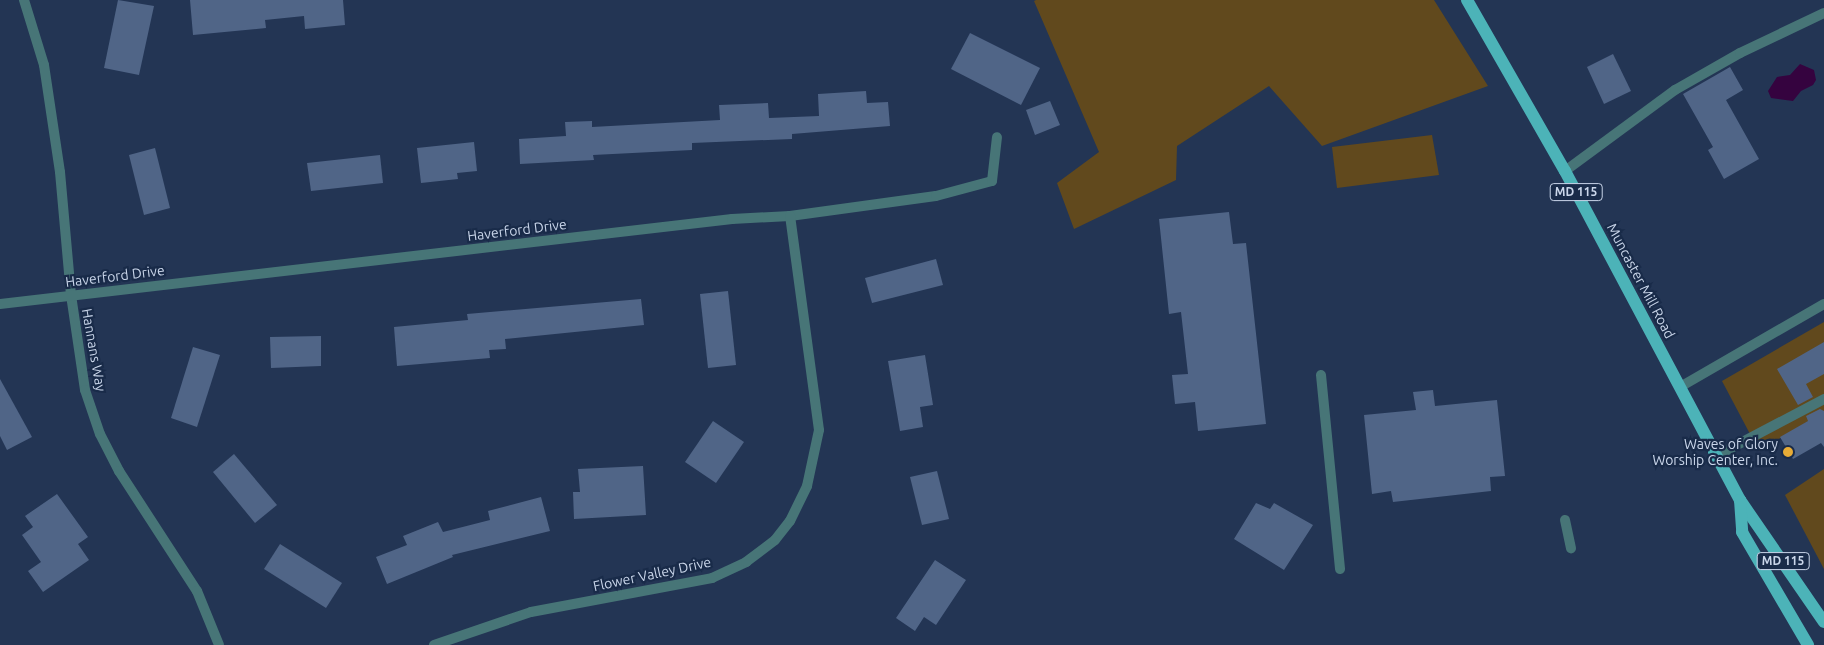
<!DOCTYPE html>
<html>
<head>
<meta charset="utf-8">
<style>
	body { margin:0 }
	#map { position:relative; width:1824px; height:645px; overflow:hidden; background:#233554; font-family:Ubuntu,sans-serif }
	div>[style] { position:absolute }
	.green>* { inset:0; background:#61491d }
	.water>* { inset:0; background:#35033f }
	.building>* { inset:0; background:#506587 }
	.service>* { height:10px; margin:-5px; padding:0 5px; transform-origin:5px; border-radius:5px; background:#477577 }
	.minor>* { height:10px; margin:-5px; padding:0 5px; transform-origin:5px; border-radius:5px; background:#477577 }
	.primary>* { height:12px; margin:-6px; padding:0 6px; transform-origin:6px; border-radius:6px; background:#4cb3b8 }
	.dots>* { width:14px; height:14px; translate:-50% -50%; box-sizing:border-box; border:2px solid #192b49; border-radius:50% }
	span { translate:-50% -50%; white-space:nowrap; text-align:center; line-height:1.15; -webkit-text-stroke:4.5px #192b49; paint-order:stroke }
	.shield-label span { padding:1px 4px; background:#192b49; border:1px solid; border-radius:4px; -webkit-text-stroke-width:0 }
	.shield-label { font-size:12px; color:#cad6ea; font-weight:700 }
	.street-label { font-size:14px; color:#cad6ea }
	.poi-label { font-size:14px; color:#cad6ea }
	.right { translate:-100% -50%; text-align:right }
</style>
</head>
<body>
<div id="map">
	<div class="green">
		<i style="clip-path:polygon(1036px 0,1434px 0,1488px 86px,1322px 146px,1269px 86px,1177px 146px,1176px 180px,1074px 229px,1057px 183px,1099px 152px,1034px 1px)"></i>
		<i style="clip-path:polygon(1432px 135px,1439px 175px,1337px 188px,1332px 147px)"></i>
		<i style="clip-path:polygon(1824px 322px,1824px 412px,1759px 451px,1722px 381px)"></i>
		<i style="clip-path:polygon(1824px 469px,1824px 569px,1785px 495px)"></i>
	</div>
	<div class="water">
		<i style="clip-path:polygon(1800px 64px,1814px 70px,1816px 80px,1813px 85px,1801px 91px,1793px 101px,1771px 98px,1768px 91px,1777px 77px,1790px 75px)"></i>
	</div>
	<div class="building">
		<i style="clip-path:polygon(118px 0,154px 6px,139px 75px,104px 68px)"></i>
		<i style="clip-path:polygon(190px 0,343px 0,345px 25px,305px 29px,304px 16px,265px 20px,266px 28px,193px 35px)"></i>
		<i style="clip-path:polygon(970px 33px,1040px 68px,1021px 105px,951px 69px)"></i>
		<i style="clip-path:polygon(1613px 54px,1631px 91px,1604px 104px,1587px 67px)"></i>
		<i style="clip-path:polygon(1730px 67px,1743px 90px,1726px 100px,1759px 159px,1724px 179px,1708px 150px,1713px 147px,1683px 94px)"></i>
		<i style="clip-path:polygon(866px 91px,867px 103px,888px 102px,890px 126px,792px 134px,792px 139px,692px 143px,692px 150px,593px 155px,594px 160px,520px 164px,519px 139px,566px 136px,565px 122px,592px 121px,592px 127px,720px 120px,719px 105px,768px 103px,769px 118px,819px 116px,818px 94px)"></i>
		<i style="clip-path:polygon(1050px 101px,1060px 125px,1035px 135px,1026px 110px)"></i>
		<i style="clip-path:polygon(474px 142px,477px 171px,457px 173px,458px 179px,421px 183px,417px 148px)"></i>
		<i style="clip-path:polygon(155px 148px,170px 208px,144px 215px,129px 155px)"></i>
		<i style="clip-path:polygon(380px 155px,383px 183px,311px 191px,307px 163px)"></i>
		<i style="clip-path:polygon(1229px 212px,1233px 244px,1246px 243px,1266px 424px,1198px 431px,1195px 402px,1175px 404px,1172px 375px,1188px 374px,1181px 312px,1169px 314px,1159px 219px)"></i>
		<i style="clip-path:polygon(936px 259px,943px 285px,872px 303px,865px 278px)"></i>
		<i style="clip-path:polygon(728px 291px,736px 365px,708px 368px,700px 294px)"></i>
		<i style="clip-path:polygon(641px 299px,644px 325px,505px 339px,506px 349px,489px 350px,490px 358px,397px 366px,394px 327px,468px 320px,467px 314px)"></i>
		<i style="clip-path:polygon(321px 336px,321px 366px,271px 368px,270px 337px)"></i>
		<i style="clip-path:polygon(1824px 342px,1824px 374px,1806px 384px,1813px 397px,1798px 405px,1777px 369px)"></i>
		<i style="clip-path:polygon(193px 347px,220px 355px,197px 427px,171px 418px)"></i>
		<i style="clip-path:polygon(925px 355px,933px 405px,920px 407px,923px 427px,900px 431px,888px 361px)"></i>
		<i style="clip-path:polygon(0 379px,32px 437px,7px 450px,0 436px)"></i>
		<i style="clip-path:polygon(1433px 390px,1435px 406px,1497px 400px,1505px 476px,1490px 477px,1491px 491px,1393px 502px,1391px 491px,1372px 494px,1364px 415px,1416px 410px,1413px 392px)"></i>
		<i style="clip-path:polygon(1820px 409px,1824px 411px,1824px 447px,1821px 443px,1793px 459px,1780px 437px,1808px 421px,1806px 416px)"></i>
		<i style="clip-path:polygon(713px 421px,744px 442px,716px 483px,685px 462px)"></i>
		<i style="clip-path:polygon(234px 454px,277px 505px,255px 523px,213px 472px)"></i>
		<i style="clip-path:polygon(643px 466px,646px 515px,574px 519px,573px 492px,580px 492px,578px 469px)"></i>
		<i style="clip-path:polygon(937px 471px,949px 519px,922px 525px,910px 477px)"></i>
		<i style="clip-path:polygon(57px 494px,88px 537px,78px 544px,89px 560px,43px 592px,28px 571px,41px 562px,22px 535px,33px 527px,25px 516px)"></i>
		<i style="clip-path:polygon(541px 497px,550px 531px,452px 555px,453px 557px,387px 584px,376px 557px,407px 545px,403px 536px,438px 522px,443px 532px,490px 520px,488px 511px)"></i>
		<i style="clip-path:polygon(1256px 503px,1270px 509px,1274px 503px,1313px 525px,1284px 570px,1234px 539px)"></i>
		<i style="clip-path:polygon(280px 544px,342px 583px,326px 608px,264px 569px)"></i>
		<i style="clip-path:polygon(935px 560px,966px 580px,936px 625px,924px 617px,915px 631px,896px 618px)"></i>
	</div>
	<div class="service">
		<i style="left:1565px;top:171px;width:137px;rotate:-36.4deg"></i>
		<i style="left:1675px;top:90px;width:75px;rotate:-29.6deg"></i>
		<i style="left:1740px;top:53px;width:93px;rotate:-25.5deg"></i>
		<i style="left:1321px;top:375px;width:195px;rotate:84.4deg"></i>
		<i style="left:1680px;top:387px;width:166px;rotate:-30deg"></i>
		<i style="left:1716px;top:456px;width:122px;rotate:-27.8deg"></i>
		<i style="left:1565px;top:520px;width:29px;rotate:78deg"></i>
	</div>
	<div class="minor">
		<i style="left:24px;top:0;width:68px;rotate:72.9deg"></i>
		<i style="left:44px;top:65px;width:108px;rotate:81.5deg"></i>
		<i style="left:60px;top:172px;width:123px;rotate:84.9deg"></i>
		<i style="left:71px;top:295px;width:96px;rotate:81.6deg"></i>
		<i style="left:85px;top:390px;width:46px;rotate:71.2deg"></i>
		<i style="left:100px;top:434px;width:42px;rotate:62.8deg"></i>
		<i style="left:119px;top:471px;width:143px;rotate:57deg"></i>
		<i style="left:197px;top:591px;width:58px;rotate:67.8deg"></i>
		<i style="left:0;top:304px;width:737px;rotate:-6.62deg"></i>
		<i style="left:732px;top:219px;width:58px;rotate:-3deg"></i>
		<i style="left:790px;top:216px;width:147px;rotate:-7.8deg"></i>
		<i style="left:936px;top:196px;width:58px;rotate:-15deg"></i>
		<i style="left:992px;top:181px;width:44px;rotate:-83.5deg"></i>
		<i style="left:434px;top:645px;width:102px;rotate:-18.8deg"></i>
		<i style="left:531px;top:612px;width:184px;rotate:-10.6deg"></i>
		<i style="left:712px;top:578px;width:38px;rotate:-25deg"></i>
		<i style="left:746px;top:562px;width:36px;rotate:-37deg"></i>
		<i style="left:775px;top:540px;width:24px;rotate:-52deg"></i>
		<i style="left:790px;top:521px;width:39px;rotate:-64deg"></i>
		<i style="left:807px;top:486px;width:57px;rotate:-77.9deg"></i>
		<i style="left:819px;top:430px;width:216px;rotate:-97.7deg"></i>
	</div>
	<div class="primary">
		<i style="left:1467px;top:0;width:197px;rotate:60.2deg"></i>
		<i style="left:1565px;top:171px;width:373px;rotate:62deg"></i>
		<i style="left:1740px;top:500px;width:148px;rotate:55.5deg"></i>
		<i style="left:1740px;top:500px;width:32px;rotate:86deg"></i>
		<i style="left:1742px;top:532px;width:131px;rotate:59.7deg"></i>
	</div>
	<div class="dots">
		<i style="left:1788px;top:452px;background:#e7ac37"></i>
	</div>
	<div class="shield-label">
		<span style="left:1576px;top:192px">MD 115</span>
		<span style="left:1783px;top:561px">MD 115</span>
	</div>
	<div class="street-label">
		<span style="left:517px;top:230px;rotate:-7deg">Haverford Drive</span>
		<span style="left:115px;top:276px;rotate:-7deg">Haverford Drive</span>
		<span style="left:1641px;top:281px;rotate:62deg">Muncaster Mill Road</span>
		<span style="left:94px;top:350px;rotate:80deg">Hannans Way</span>
		<span style="left:652px;top:574px;rotate:-12deg">Flower Valley Drive</span>
	</div>
	<div class="poi-label">
		<span class="right" style="left:1778px;top:452px">Waves of Glory<br>Worship Center, Inc.</span>
	</div>
</div>
</body>
</html>
